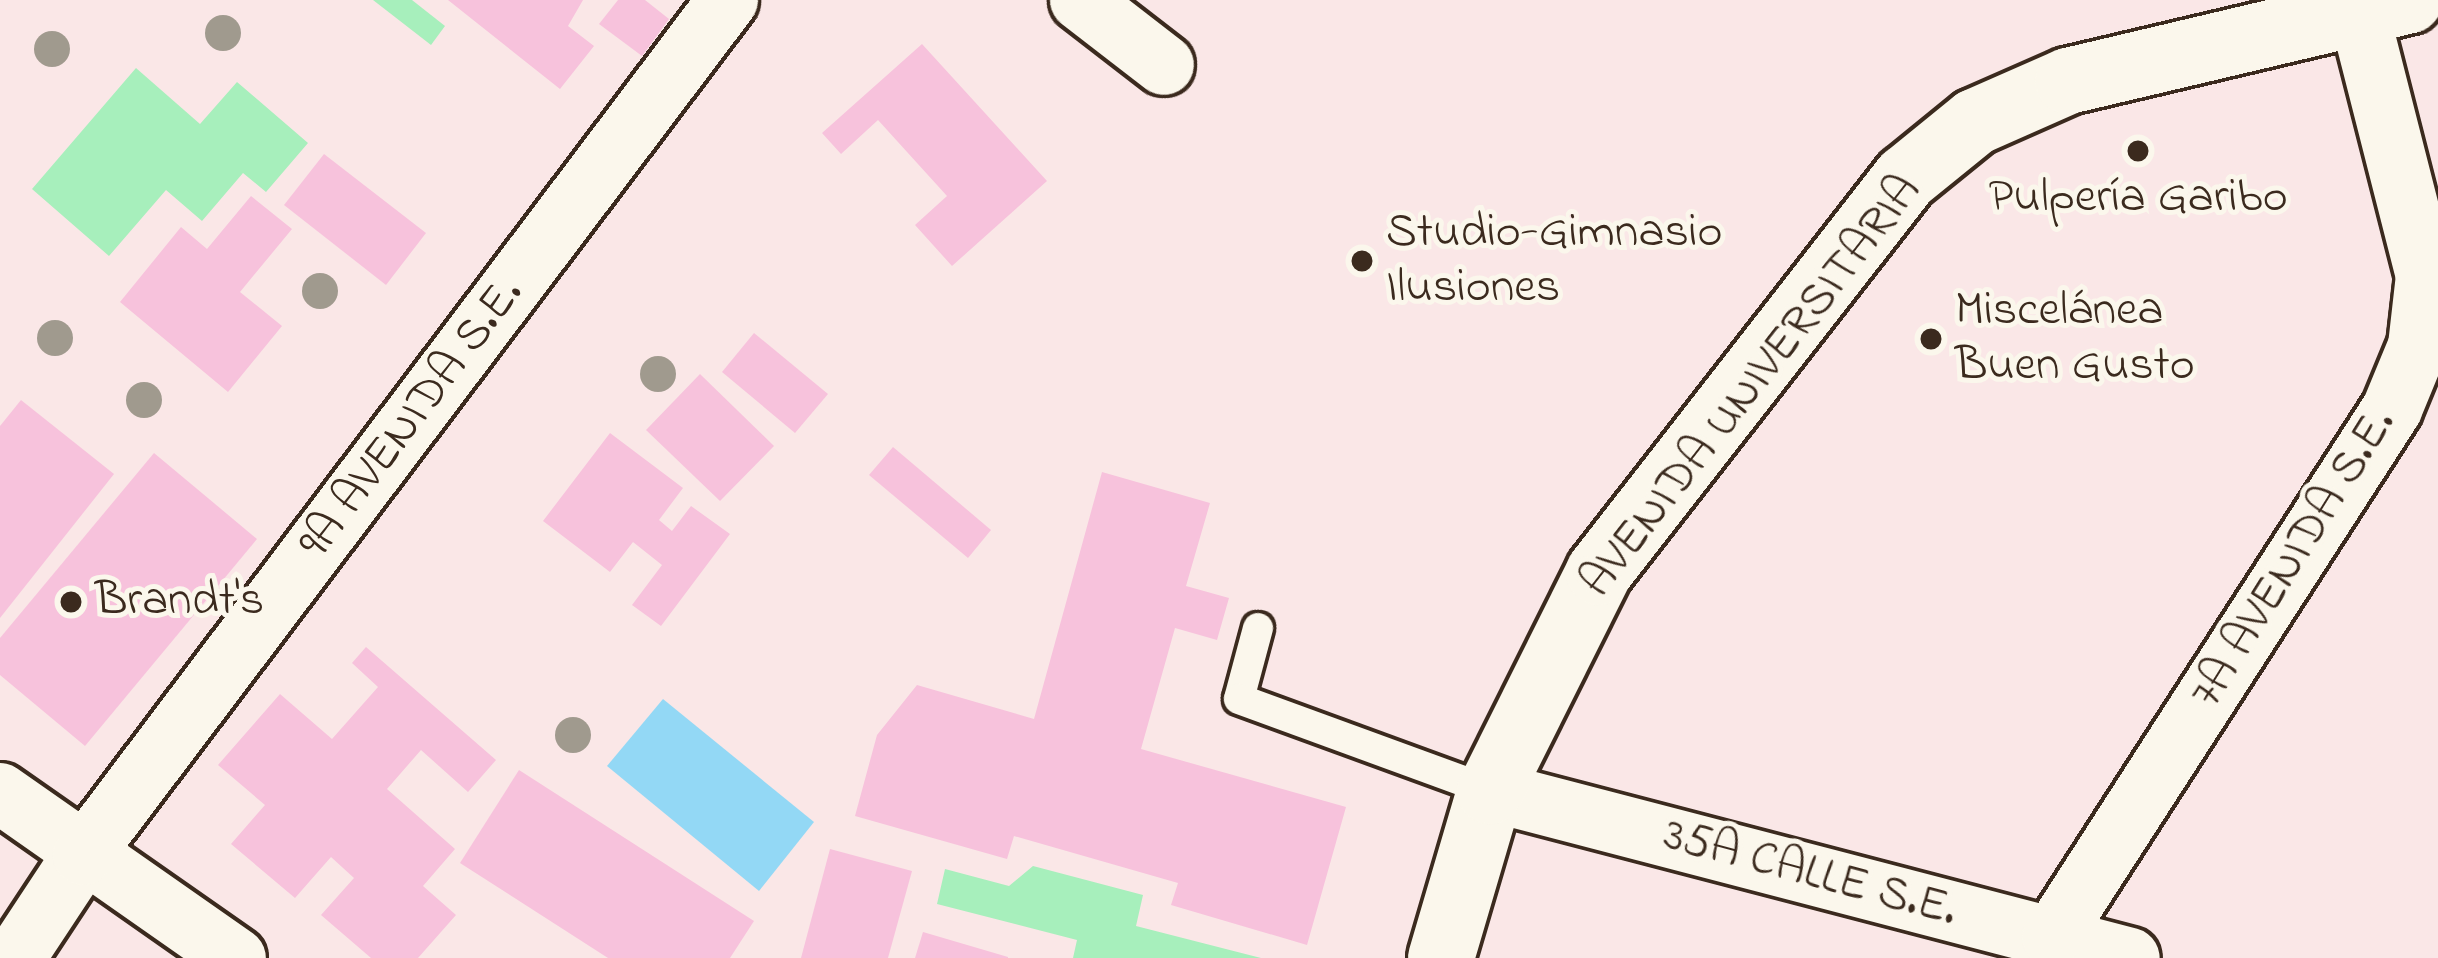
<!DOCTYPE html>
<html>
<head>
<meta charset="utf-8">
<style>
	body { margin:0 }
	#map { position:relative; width:2438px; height:958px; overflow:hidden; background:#fae7e7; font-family:"Indie Flower",sans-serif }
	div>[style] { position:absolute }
	.green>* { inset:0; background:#a7efbc }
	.water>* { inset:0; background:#93d8f5 }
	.building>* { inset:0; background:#f7c2dc }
	.roads { filter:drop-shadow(3px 0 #3b2a1e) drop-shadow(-3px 0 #3b2a1e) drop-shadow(0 3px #3b2a1e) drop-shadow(0 -3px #3b2a1e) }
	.service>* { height:30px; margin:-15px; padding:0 15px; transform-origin:15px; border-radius:15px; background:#fbf7ec }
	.minor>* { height:60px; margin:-30px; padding:0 30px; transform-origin:30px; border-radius:30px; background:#fbf7ec }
	.tertiary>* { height:66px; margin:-33px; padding:0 33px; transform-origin:33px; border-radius:33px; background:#fbf7ec }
	.trees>* { width:36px; height:36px; margin:-18px; border-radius:50%; background:#a09a8e }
	.dots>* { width:33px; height:33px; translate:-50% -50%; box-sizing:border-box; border:6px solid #fbf7ec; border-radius:50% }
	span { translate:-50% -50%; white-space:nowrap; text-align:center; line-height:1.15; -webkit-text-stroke:10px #fbf7ec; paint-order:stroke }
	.poi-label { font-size:48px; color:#3b2a1e }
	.left { translate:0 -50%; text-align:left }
	.street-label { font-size:48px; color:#3b2a1e }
</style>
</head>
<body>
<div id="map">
	<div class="green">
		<i style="clip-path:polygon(373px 0,412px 0,445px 26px,431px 45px)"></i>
		<i style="clip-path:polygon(136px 68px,200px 124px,237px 82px,308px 143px,266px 192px,243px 173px,202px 221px,166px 190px,109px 256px,32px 189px)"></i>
		<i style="clip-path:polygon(1033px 866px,1143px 895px,1136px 926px,1261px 958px,1073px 958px,1077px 940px,937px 904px,945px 869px,1009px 886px)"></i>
	</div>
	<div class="water">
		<i style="clip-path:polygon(663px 699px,814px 822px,759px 891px,607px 766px)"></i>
	</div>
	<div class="building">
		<i style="clip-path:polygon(448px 0,583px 0,568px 26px,594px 46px,560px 89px)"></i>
		<i style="clip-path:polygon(618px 0,645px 0,669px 19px,642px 56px,599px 24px)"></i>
		<i style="clip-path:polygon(922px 44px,1047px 181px,952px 266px,915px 225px,947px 196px,878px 120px,841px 154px,822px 133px)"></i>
		<i style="clip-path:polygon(324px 154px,426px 233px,386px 285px,284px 205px)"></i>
		<i style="clip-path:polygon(251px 196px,292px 229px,240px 292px,282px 326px,228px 392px,120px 302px,181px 227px,207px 249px)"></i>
		<i style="clip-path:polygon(754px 333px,828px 394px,795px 433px,722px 372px)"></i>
		<i style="clip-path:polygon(700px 374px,774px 446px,720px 501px,646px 430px)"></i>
		<i style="clip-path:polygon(21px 400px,114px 474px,0 618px,0 426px)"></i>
		<i style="clip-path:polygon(610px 433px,683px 488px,659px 520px,672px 531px,691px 506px,730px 534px,661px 626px,632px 605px,662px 565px,633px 542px,610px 572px,543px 521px)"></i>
		<i style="clip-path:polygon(893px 447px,991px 530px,968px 558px,869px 475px)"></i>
		<i style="clip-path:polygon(154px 453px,257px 539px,85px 746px,0 675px,0 638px)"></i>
		<i style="clip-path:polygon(1102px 472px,1210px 503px,1186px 586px,1229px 598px,1217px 640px,1175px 628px,1141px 749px,1346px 807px,1307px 945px,1171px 905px,1178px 883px,1014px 836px,1007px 859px,855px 816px,877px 735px,917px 685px,1034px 719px)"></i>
		<i style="clip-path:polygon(366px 647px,496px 760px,468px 792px,421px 750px,387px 789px,455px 849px,423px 886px,456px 915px,418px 958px,371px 958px,321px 915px,354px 878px,331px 857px,295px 898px,231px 844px,265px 805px,218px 765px,280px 694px,332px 739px,378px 687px,352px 663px)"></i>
		<i style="clip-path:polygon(519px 770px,754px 921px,730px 958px,608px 958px,460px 863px)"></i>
		<i style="clip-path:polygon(830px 849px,912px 871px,888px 958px,801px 958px)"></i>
		<i style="clip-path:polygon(923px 932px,1008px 957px,1008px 958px,915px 958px)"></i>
	</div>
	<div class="roads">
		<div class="service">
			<i style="left:1258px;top:628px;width:73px;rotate:105deg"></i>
			<i style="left:1239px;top:699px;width:267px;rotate:20.1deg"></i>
		</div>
		<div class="minor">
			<i style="left:1080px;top:0;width:106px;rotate:37.7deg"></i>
			<i style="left:1490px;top:791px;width:661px;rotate:14.62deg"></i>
			<i style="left:0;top:793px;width:288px;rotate:35deg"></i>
			<i style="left:2052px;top:937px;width:628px;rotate:-57.22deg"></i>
			<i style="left:2392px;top:409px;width:68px;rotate:-67.6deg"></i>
			<i style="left:2418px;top:346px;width:70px;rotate:-83.5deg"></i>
			<i style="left:2426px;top:276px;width:275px;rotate:-104.3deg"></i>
			<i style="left:15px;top:958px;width:123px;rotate:-56.6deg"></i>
			<i style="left:83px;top:855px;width:1071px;rotate:-52.97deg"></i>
		</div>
		<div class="tertiary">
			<i style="left:1441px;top:958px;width:174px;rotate:-73.6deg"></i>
			<i style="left:1490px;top:791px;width:245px;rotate:-63.5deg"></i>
			<i style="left:1599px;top:572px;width:499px;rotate:-52.1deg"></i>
			<i style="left:1906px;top:178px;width:89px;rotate:-39.1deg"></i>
			<i style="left:1975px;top:122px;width:102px;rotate:-23.8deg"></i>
			<i style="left:2068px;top:81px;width:351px;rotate:-13.3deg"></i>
		</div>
	</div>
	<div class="trees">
		<i style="left:223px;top:33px"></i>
		<i style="left:52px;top:49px"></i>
		<i style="left:320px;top:291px"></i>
		<i style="left:55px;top:338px"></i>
		<i style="left:658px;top:374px"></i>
		<i style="left:144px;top:400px"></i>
		<i style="left:573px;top:735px"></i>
	</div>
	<div class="dots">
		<i style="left:2138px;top:151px;background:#3b2a1e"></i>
		<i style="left:1362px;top:261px;background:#3b2a1e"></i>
		<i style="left:1931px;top:339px;background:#3b2a1e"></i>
		<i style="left:71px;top:602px;background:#3b2a1e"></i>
	</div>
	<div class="poi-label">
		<span style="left:2138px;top:199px">Pulpería Garibo</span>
		<span class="left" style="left:1386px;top:261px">Studio-Gimnasio<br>Ilusiones</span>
		<span class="left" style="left:1955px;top:339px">Miscelánea<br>Buen Gusto</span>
		<span class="left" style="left:95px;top:602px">Brandt's</span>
	</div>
	<div class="street-label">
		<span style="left:1752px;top:387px;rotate:-52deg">AVENIDA UNIVERSITARIA</span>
		<span style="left:412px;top:419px;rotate:-53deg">9A AVENIDA S.E.</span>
		<span style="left:2294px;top:559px;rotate:-58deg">7A AVENIDA S.E.</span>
		<span style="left:1810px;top:874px;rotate:15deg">35A CALLE S.E.</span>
	</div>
</div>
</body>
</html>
